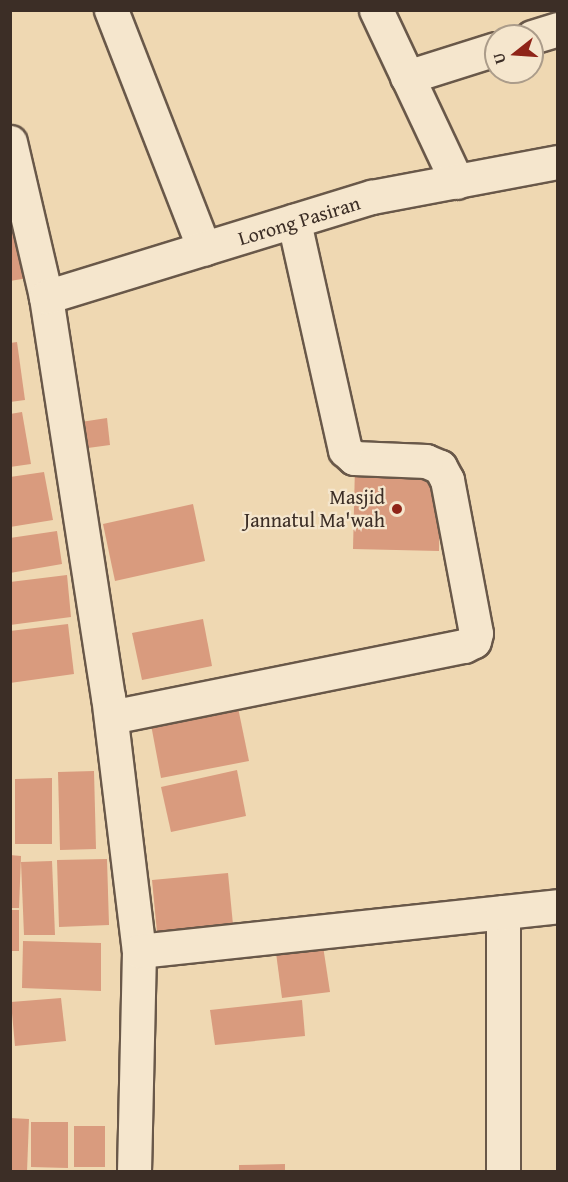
<!DOCTYPE html>
<html>
<head>
<meta charset="utf-8">
<style>
	body { margin:0 }
	#map { position:relative; width:568px; height:1182px; overflow:hidden; background:#efd8b2; font-family:"Gentium Book Plus",serif }
	div>[style] { position:absolute }
	.building>* { inset:0; background:#d99b7e }
	.roads { filter:drop-shadow(2px 0 #695849) drop-shadow(-2px 0 #695849) drop-shadow(0 2px #695849) drop-shadow(0 -2px #695849) }
	.minor>* { height:33px; margin:-16.5px; padding:0 16.5px; transform-origin:16.5px; border-radius:16.5px; background:#f5e6cd }
	.dots>* { width:16px; height:16px; translate:-50% -50%; box-sizing:border-box; border:3px solid #f5e6cd; border-radius:50% }
	span { translate:-50% -50%; white-space:nowrap; text-align:center; line-height:1.15; -webkit-text-stroke:4.5px #f5e6cd; paint-order:stroke }
	.street-label { font-size:20px; color:#3c2e26 }
	.poi-label { font-size:20px; color:#3c2e26 }
	.right { translate:-100% -50%; text-align:right }
	.frame { position:absolute; inset:0; border:12px solid #3c2e26; pointer-events:none }
	.north { position:absolute; left:484px; top:24px; width:60px; height:60px; box-sizing:border-box; background:#f5e6cd; border:2px solid #ab9c8a; border-radius:50%; rotate:253deg; font-size:16px; font-weight:700; line-height:24px; text-align:center; color:#3c2e26 }
	.north::after { content:''; display:block; margin:auto; width:21px; height:27px; background:#8f2418; clip-path:polygon(50% 0,100% 100%,50% 72%,0 100%) }
</style>
</head>
<body>
<div id="map">
	<div class="building">
		<i style="clip-path:polygon(10px 216px,28px 278px,10px 281px)"></i>
		<i style="clip-path:polygon(17px 342px,25px 400px,10px 402px,10px 343px)"></i>
		<i style="clip-path:polygon(22px 412px,31px 464px,10px 467px,10px 414px)"></i>
		<i style="clip-path:polygon(107px 418px,110px 445px,73px 450px,68px 424px)"></i>
		<i style="clip-path:polygon(355px 466px,440px 469px,439px 551px,353px 549px)"></i>
		<i style="clip-path:polygon(44px 472px,53px 520px,10px 527px,10px 477px)"></i>
		<i style="clip-path:polygon(193px 504px,205px 561px,115px 581px,103px 524px)"></i>
		<i style="clip-path:polygon(57px 531px,62px 564px,10px 573px,10px 538px)"></i>
		<i style="clip-path:polygon(67px 575px,71px 617px,10px 625px,10px 582px)"></i>
		<i style="clip-path:polygon(203px 619px,212px 666px,142px 680px,132px 633px)"></i>
		<i style="clip-path:polygon(68px 624px,74px 674px,10px 683px,10px 631px)"></i>
		<i style="clip-path:polygon(236px 698px,249px 761px,161px 778px,149px 714px)"></i>
		<i style="clip-path:polygon(237px 770px,246px 816px,171px 832px,161px 787px)"></i>
		<i style="clip-path:polygon(94px 771px,96px 849px,60px 850px,58px 772px)"></i>
		<i style="clip-path:polygon(52px 778px,52px 844px,15px 844px,15px 779px)"></i>
		<i style="clip-path:polygon(10px 855px,21px 856px,19px 908px,10px 908px)"></i>
		<i style="clip-path:polygon(107px 859px,109px 925px,59px 927px,57px 860px)"></i>
		<i style="clip-path:polygon(52px 861px,55px 935px,24px 935px,21px 862px)"></i>
		<i style="clip-path:polygon(228px 873px,234px 935px,158px 943px,152px 880px)"></i>
		<i style="clip-path:polygon(10px 910px,19px 910px,19px 951px,10px 951px)"></i>
		<i style="clip-path:polygon(23px 941px,101px 943px,101px 991px,22px 988px)"></i>
		<i style="clip-path:polygon(323px 946px,330px 992px,282px 998px,276px 953px)"></i>
		<i style="clip-path:polygon(61px 998px,66px 1041px,15px 1046px,11px 1002px)"></i>
		<i style="clip-path:polygon(302px 1000px,305px 1036px,215px 1045px,210px 1010px)"></i>
		<i style="clip-path:polygon(10px 1118px,29px 1119px,27px 1172px,10px 1172px)"></i>
		<i style="clip-path:polygon(31px 1122px,68px 1122px,68px 1168px,31px 1167px)"></i>
		<i style="clip-path:polygon(74px 1126px,105px 1126px,105px 1167px,74px 1167px)"></i>
		<i style="clip-path:polygon(285px 1164px,285px 1172px,239px 1172px,239px 1165px)"></i>
	</div>
	<div class="roads">
		<div class="minor">
			<i style="left:111px;top:10px;width:256px;rotate:68.7deg"></i>
			<i style="left:376px;top:10px;width:190px;rotate:64.8deg"></i>
			<i style="left:532px;top:37px;width:27px;rotate:-17deg"></i>
			<i style="left:407px;top:77px;width:93px;rotate:-17.5deg"></i>
			<i style="left:10px;top:142px;width:159px;rotate:76.9deg"></i>
			<i style="left:46px;top:297px;width:404px;rotate:81.2deg"></i>
			<i style="left:108px;top:696px;width:257px;rotate:83.1deg"></i>
			<i style="left:139px;top:951px;width:221px;rotate:91.3deg"></i>
			<i style="left:46px;top:297px;width:341px;rotate:-17.1deg"></i>
			<i style="left:372px;top:197px;width:189px;rotate:-10.7deg"></i>
			<i style="left:111px;top:717px;width:360px;rotate:-11.4deg"></i>
			<i style="left:464px;top:646px;width:11px;rotate:-27deg"></i>
			<i style="left:474px;top:641px;width:8px;rotate:-76deg"></i>
			<i style="left:476px;top:633px;width:156px;rotate:-100.7deg"></i>
			<i style="left:447px;top:480px;width:15px;rotate:-118deg"></i>
			<i style="left:440px;top:467px;width:15px;rotate:-157deg"></i>
			<i style="left:426px;top:461px;width:72px;rotate:-177.6deg"></i>
			<i style="left:354px;top:458px;width:12px;rotate:-138deg"></i>
			<i style="left:345px;top:450px;width:235px;rotate:-102.6deg"></i>
			<i style="left:503px;top:912px;width:260px;rotate:90deg"></i>
			<i style="left:139px;top:951px;width:421px;rotate:-6.1deg"></i>
		</div>
	</div>
	<div class="dots">
		<i style="left:397px;top:509px;background:#8f2418"></i>
	</div>
	<div class="street-label">
		<span style="left:299px;top:220px;rotate:-17deg">Lorong Pasiran</span>
	</div>
	<div class="poi-label">
		<span class="right" style="left:385px;top:508px">Masjid<br>Jannatul Ma'wah</span>
	</div>
	<div class="frame"></div>
	<div class="north">U</div>
</div>
</body>
</html>
